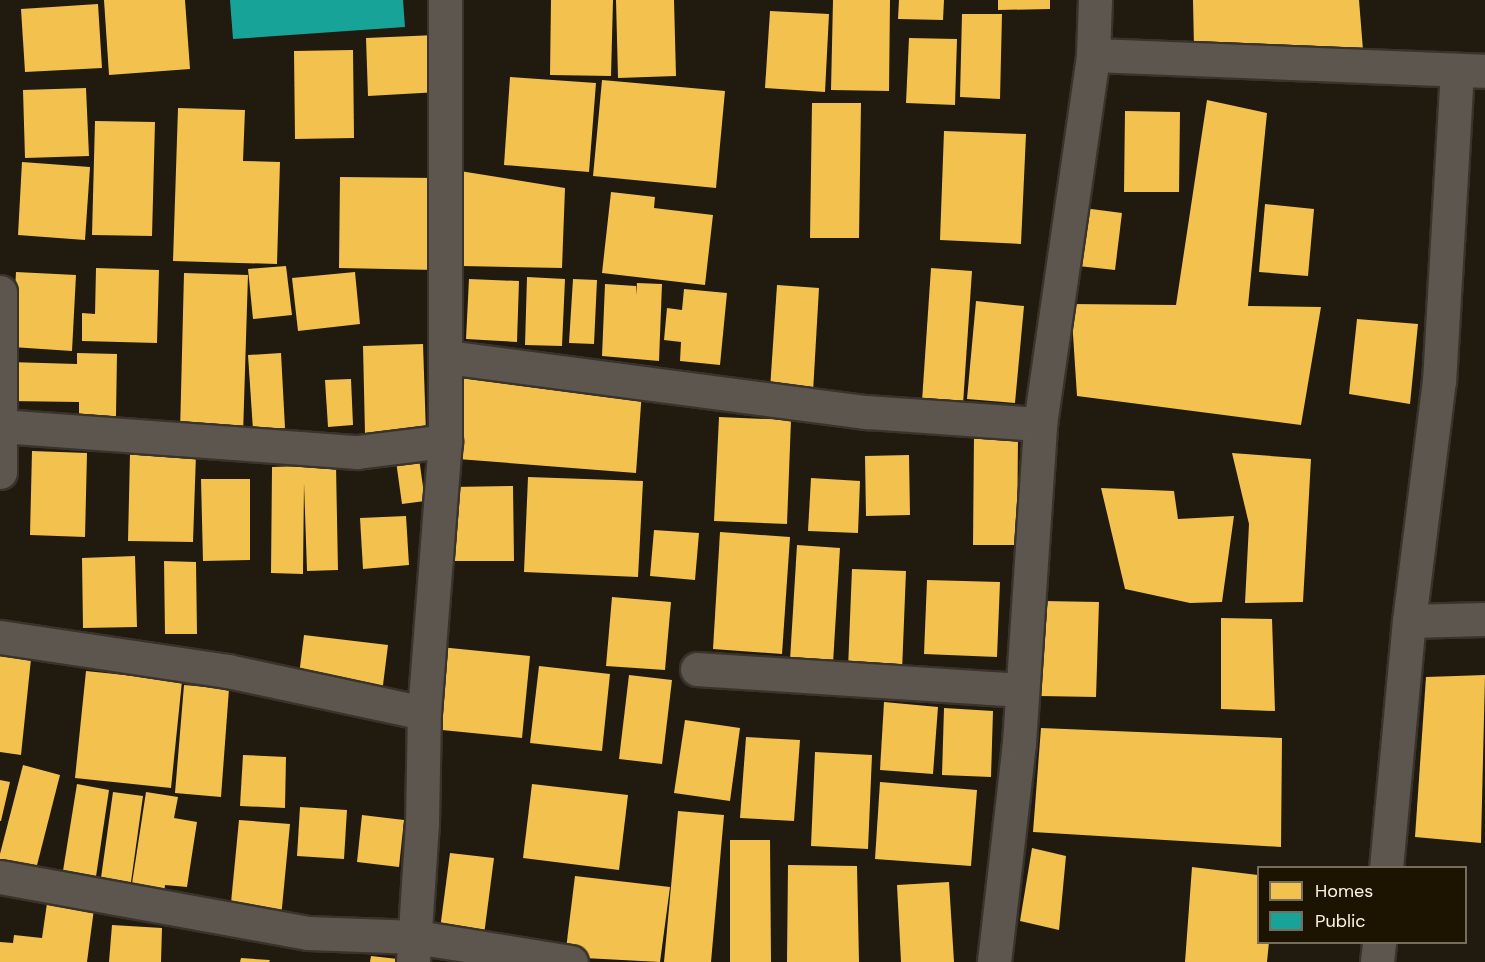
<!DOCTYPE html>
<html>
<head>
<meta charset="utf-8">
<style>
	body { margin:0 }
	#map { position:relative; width:1485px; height:962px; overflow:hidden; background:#201a0f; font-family:"DM Sans",sans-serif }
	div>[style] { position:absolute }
	.homes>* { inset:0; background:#f2c14e }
	.public>* { inset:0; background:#17a398 }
	.roads { filter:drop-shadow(2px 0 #39332b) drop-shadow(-2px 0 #39332b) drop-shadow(0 2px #39332b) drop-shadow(0 -2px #39332b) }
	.minor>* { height:33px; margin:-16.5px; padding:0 16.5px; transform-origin:16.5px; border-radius:16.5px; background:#5d564f }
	span { translate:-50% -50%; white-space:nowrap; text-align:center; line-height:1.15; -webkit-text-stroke:6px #1d1301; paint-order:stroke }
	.legend { position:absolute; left:1257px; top:866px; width:210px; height:78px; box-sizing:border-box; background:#1d1301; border:2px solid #766d5d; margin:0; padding:8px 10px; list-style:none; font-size:18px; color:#fbf3e6 }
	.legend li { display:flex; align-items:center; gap:12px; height:30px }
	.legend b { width:30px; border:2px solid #766d5d }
</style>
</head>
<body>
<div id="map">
	<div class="homes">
		<i style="clip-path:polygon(104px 0,185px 0,190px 69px,109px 75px)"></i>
		<i style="clip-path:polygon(551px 0,613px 0,611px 76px,550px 75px)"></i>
		<i style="clip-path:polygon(616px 0,674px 0,676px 76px,618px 78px)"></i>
		<i style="clip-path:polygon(833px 0,890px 0,889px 91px,831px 90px)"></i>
		<i style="clip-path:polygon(899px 0,944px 0,943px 20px,898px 19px)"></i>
		<i style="clip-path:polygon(998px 0,1050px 0,1050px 9px,998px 10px)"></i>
		<i style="clip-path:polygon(1193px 0,1359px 0,1363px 50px,1194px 48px)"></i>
		<i style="clip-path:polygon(98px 4px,102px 68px,25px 72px,21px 9px)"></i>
		<i style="clip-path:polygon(770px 11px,829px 14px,825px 92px,765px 88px)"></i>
		<i style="clip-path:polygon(962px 14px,1002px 14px,1000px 99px,960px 97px)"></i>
		<i style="clip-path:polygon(436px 35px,439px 92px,368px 96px,366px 38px)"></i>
		<i style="clip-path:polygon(909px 38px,957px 39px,955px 105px,906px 103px)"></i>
		<i style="clip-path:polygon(353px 50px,354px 138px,295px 139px,294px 51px)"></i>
		<i style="clip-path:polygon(510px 77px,596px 83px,589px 172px,504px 165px)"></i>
		<i style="clip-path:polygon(602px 80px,725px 91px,716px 188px,593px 176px)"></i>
		<i style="clip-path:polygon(86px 88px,89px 156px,25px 158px,23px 90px)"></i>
		<i style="clip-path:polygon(1207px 100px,1267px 113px,1248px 306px,1321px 307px,1301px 425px,1077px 396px,1071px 304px,1176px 305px)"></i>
		<i style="clip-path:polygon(812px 103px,861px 103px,859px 238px,810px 238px)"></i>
		<i style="clip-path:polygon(178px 108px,245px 110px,243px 161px,280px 162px,277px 264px,173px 261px)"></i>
		<i style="clip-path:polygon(1125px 111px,1180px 112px,1179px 192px,1124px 192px)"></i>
		<i style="clip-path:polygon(95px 121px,155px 122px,152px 236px,92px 235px)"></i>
		<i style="clip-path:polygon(944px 131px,1026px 134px,1021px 244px,940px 240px)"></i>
		<i style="clip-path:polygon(22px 162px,90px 167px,85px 240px,18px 235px)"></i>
		<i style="clip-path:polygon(460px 171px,565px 188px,562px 268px,462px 266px)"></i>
		<i style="clip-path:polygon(340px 177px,436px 178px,436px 270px,339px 268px)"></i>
		<i style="clip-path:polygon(611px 192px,655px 197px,654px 208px,713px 215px,705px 285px,602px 273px)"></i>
		<i style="clip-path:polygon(1265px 204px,1314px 209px,1308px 276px,1259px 272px)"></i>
		<i style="clip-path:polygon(1076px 207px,1122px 213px,1115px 270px,1069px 265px)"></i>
		<i style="clip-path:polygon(286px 266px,292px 315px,253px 319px,248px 269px)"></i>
		<i style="clip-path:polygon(96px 268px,159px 270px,157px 343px,82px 341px,82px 313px,95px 314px)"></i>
		<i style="clip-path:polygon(931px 268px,972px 271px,963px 404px,922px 401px)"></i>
		<i style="clip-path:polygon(16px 272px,76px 275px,72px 351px,12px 347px)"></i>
		<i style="clip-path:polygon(355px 272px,360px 324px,298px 331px,292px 278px)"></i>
		<i style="clip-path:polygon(184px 273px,248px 275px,243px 434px,180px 433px)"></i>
		<i style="clip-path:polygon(527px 277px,565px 279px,562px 346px,525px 345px)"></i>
		<i style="clip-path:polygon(469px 279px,519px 281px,517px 342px,466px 339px)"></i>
		<i style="clip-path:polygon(573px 279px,597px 280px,594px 344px,569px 343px)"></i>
		<i style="clip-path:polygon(637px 283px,662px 284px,659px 361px,602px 356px,605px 284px,636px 286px,636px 295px)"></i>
		<i style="clip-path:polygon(777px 285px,819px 288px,813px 392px,770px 389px)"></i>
		<i style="clip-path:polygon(684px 289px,727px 293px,720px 365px,680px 361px,681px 342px,664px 340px,667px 308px,682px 310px)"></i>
		<i style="clip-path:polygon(976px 301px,1024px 306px,1015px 403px,967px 399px)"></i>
		<i style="clip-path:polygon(1357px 319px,1418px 324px,1410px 404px,1349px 394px)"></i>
		<i style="clip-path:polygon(423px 344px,426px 433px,365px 434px,363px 346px)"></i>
		<i style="clip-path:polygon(77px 353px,117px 354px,116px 416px,79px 416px,79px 402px,8px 401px,9px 362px,77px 364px)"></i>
		<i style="clip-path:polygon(281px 353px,285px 428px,253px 430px,248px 355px)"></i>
		<i style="clip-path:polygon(464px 376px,642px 391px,636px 473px,458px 459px)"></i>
		<i style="clip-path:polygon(351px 379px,353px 425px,328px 427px,325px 380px)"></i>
		<i style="clip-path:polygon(719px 417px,791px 420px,787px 524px,714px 521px)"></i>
		<i style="clip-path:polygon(974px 435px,1018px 435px,1017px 545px,973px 545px)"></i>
		<i style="clip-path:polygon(32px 451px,87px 453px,85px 537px,30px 535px)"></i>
		<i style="clip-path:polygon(418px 451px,425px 501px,402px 504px,395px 454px)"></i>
		<i style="clip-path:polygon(130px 453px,196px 454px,193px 542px,128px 541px)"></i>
		<i style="clip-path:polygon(1232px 453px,1311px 459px,1303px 602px,1245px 603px,1249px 524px)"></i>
		<i style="clip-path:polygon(909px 455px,910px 515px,866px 516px,865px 456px)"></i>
		<i style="clip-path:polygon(336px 465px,338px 570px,307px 571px,304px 483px,303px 574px,271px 573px,272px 467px)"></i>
		<i style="clip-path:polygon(528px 477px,643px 481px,638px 577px,524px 572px)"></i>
		<i style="clip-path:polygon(811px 478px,860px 481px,858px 533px,808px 531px)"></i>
		<i style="clip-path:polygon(201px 479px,250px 479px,250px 560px,203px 561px)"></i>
		<i style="clip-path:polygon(513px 486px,514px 561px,452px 561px,452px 487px)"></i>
		<i style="clip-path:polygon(1101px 488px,1174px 491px,1178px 519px,1234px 516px,1222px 602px,1190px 603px,1125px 589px)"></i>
		<i style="clip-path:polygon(406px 516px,409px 565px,363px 569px,360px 518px)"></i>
		<i style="clip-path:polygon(654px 530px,699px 533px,695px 580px,650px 576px)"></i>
		<i style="clip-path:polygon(720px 532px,790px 537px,782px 654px,713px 649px)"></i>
		<i style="clip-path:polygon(797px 545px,840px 548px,833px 663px,790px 660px)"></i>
		<i style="clip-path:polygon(135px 556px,137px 627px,83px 628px,82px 558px)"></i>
		<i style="clip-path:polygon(164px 561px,196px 562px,197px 634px,165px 634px)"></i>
		<i style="clip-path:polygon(852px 569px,906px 571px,902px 671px,848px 669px)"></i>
		<i style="clip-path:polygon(927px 580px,1000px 582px,997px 657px,924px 654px)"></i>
		<i style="clip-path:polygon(612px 597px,671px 602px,665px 670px,606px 666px)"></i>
		<i style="clip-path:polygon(1043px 601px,1099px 602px,1096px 697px,1040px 696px)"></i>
		<i style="clip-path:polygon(1221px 618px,1272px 619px,1275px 711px,1221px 709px)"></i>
		<i style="clip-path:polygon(304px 635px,388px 645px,382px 693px,298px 683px)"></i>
		<i style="clip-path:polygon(440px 647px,530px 656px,522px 738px,432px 729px)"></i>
		<i style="clip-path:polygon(0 656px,31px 659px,21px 755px,0 752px)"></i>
		<i style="clip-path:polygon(539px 666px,610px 674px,602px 751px,530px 743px)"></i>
		<i style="clip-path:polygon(86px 671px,182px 681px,171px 788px,75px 778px)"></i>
		<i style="clip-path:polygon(629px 675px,672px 680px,662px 764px,619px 759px)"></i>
		<i style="clip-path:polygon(1485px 675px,1481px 843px,1415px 837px,1426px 677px)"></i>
		<i style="clip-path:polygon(184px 685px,229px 689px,221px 797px,175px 793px)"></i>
		<i style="clip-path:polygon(884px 702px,938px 707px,933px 774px,880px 770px)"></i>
		<i style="clip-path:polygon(944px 708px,993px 711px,991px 777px,942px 775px)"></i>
		<i style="clip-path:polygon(685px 720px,740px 728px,730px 801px,674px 793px)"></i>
		<i style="clip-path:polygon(1041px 728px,1282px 738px,1281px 847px,1033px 832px)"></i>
		<i style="clip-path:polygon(746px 737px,800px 740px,794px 821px,740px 818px)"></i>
		<i style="clip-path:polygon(815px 752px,872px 755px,868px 849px,811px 846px)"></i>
		<i style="clip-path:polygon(243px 755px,286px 757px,285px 808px,240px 806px)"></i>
		<i style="clip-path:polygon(23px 765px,60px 775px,34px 877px,0 868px,0 854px)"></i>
		<i style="clip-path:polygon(0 780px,10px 782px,1px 821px,0 821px)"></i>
		<i style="clip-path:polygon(880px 782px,977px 790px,971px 866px,875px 859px)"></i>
		<i style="clip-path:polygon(77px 784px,109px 790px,95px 883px,62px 877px)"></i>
		<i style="clip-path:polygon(532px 784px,628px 795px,619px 870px,523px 858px)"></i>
		<i style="clip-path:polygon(113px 792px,143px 796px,130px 889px,100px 885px)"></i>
		<i style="clip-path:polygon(146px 792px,178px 797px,174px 818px,197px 822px,187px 887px,165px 885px,164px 895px,131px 890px)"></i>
		<i style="clip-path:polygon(300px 807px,347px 810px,344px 859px,297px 856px)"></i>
		<i style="clip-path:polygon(678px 811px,724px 815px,711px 962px,664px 962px)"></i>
		<i style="clip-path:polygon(362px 815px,404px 820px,399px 867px,357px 862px)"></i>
		<i style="clip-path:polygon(239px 820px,290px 824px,281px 918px,230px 913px)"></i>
		<i style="clip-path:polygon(730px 840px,770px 840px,771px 962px,730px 962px)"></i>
		<i style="clip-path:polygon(1032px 848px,1066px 856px,1059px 930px,1020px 921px)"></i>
		<i style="clip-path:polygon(450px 853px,494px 858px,484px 935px,440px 929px)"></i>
		<i style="clip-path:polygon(788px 865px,857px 866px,859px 962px,787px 962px)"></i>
		<i style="clip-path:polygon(1192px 867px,1258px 875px,1258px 942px,1269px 942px,1267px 962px,1185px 962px)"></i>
		<i style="clip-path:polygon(575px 876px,670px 887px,660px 962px,565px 957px)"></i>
		<i style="clip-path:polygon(949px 882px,954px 962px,901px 962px,897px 885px)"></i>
		<i style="clip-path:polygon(47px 903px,94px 909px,87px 962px,0 962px,0 942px,13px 943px,14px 935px,42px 938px)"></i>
		<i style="clip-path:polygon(112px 925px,162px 928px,161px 962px,109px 962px)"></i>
		<i style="clip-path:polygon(371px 956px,407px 960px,407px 962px,370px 962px)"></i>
		<i style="clip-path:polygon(241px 958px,270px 960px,269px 962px,240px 962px)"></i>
	</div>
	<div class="public">
		<i style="clip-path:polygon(230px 0,403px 0,405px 27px,233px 39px)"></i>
	</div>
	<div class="roads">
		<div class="minor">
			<i style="left:1095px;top:0;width:55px;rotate:92.1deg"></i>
			<i style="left:1093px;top:55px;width:392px;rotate:2.3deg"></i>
			<i style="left:1457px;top:70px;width:311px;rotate:93.3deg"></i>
			<i style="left:1439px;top:380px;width:243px;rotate:97.1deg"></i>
			<i style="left:1409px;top:621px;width:76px;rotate:-1.5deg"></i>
			<i style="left:0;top:292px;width:180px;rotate:90deg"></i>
			<i style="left:447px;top:357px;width:424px;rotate:7.5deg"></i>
			<i style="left:867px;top:412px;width:173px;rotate:4deg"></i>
			<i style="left:1px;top:426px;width:357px;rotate:4.2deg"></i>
			<i style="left:357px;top:452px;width:89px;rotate:-7.1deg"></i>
			<i style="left:0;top:637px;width:231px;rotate:8.5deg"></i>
			<i style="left:228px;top:671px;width:200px;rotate:12.1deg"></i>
			<i style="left:697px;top:669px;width:324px;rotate:3.7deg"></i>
			<i style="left:1386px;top:868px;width:248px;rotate:-84.7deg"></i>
			<i style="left:0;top:877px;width:313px;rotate:10.3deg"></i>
			<i style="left:308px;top:933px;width:108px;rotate:2.1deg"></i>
			<i style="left:416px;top:937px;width:157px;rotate:9.2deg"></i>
			<i style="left:413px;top:962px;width:138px;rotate:-86.3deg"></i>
			<i style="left:422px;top:824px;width:111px;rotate:-89deg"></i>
			<i style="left:424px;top:713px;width:273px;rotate:-85.6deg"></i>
			<i style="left:445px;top:441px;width:441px;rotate:-90deg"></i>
			<i style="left:994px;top:962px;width:220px;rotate:-83.5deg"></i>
			<i style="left:1019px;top:743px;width:320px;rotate:-86.2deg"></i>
			<i style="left:1040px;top:424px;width:373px;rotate:-81.8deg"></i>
			<i style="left:1377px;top:962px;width:20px;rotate:-84deg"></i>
		</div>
	</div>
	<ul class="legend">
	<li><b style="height:16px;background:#f2c14e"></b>Homes</li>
	<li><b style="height:16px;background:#17a398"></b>Public</li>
	</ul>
</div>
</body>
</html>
